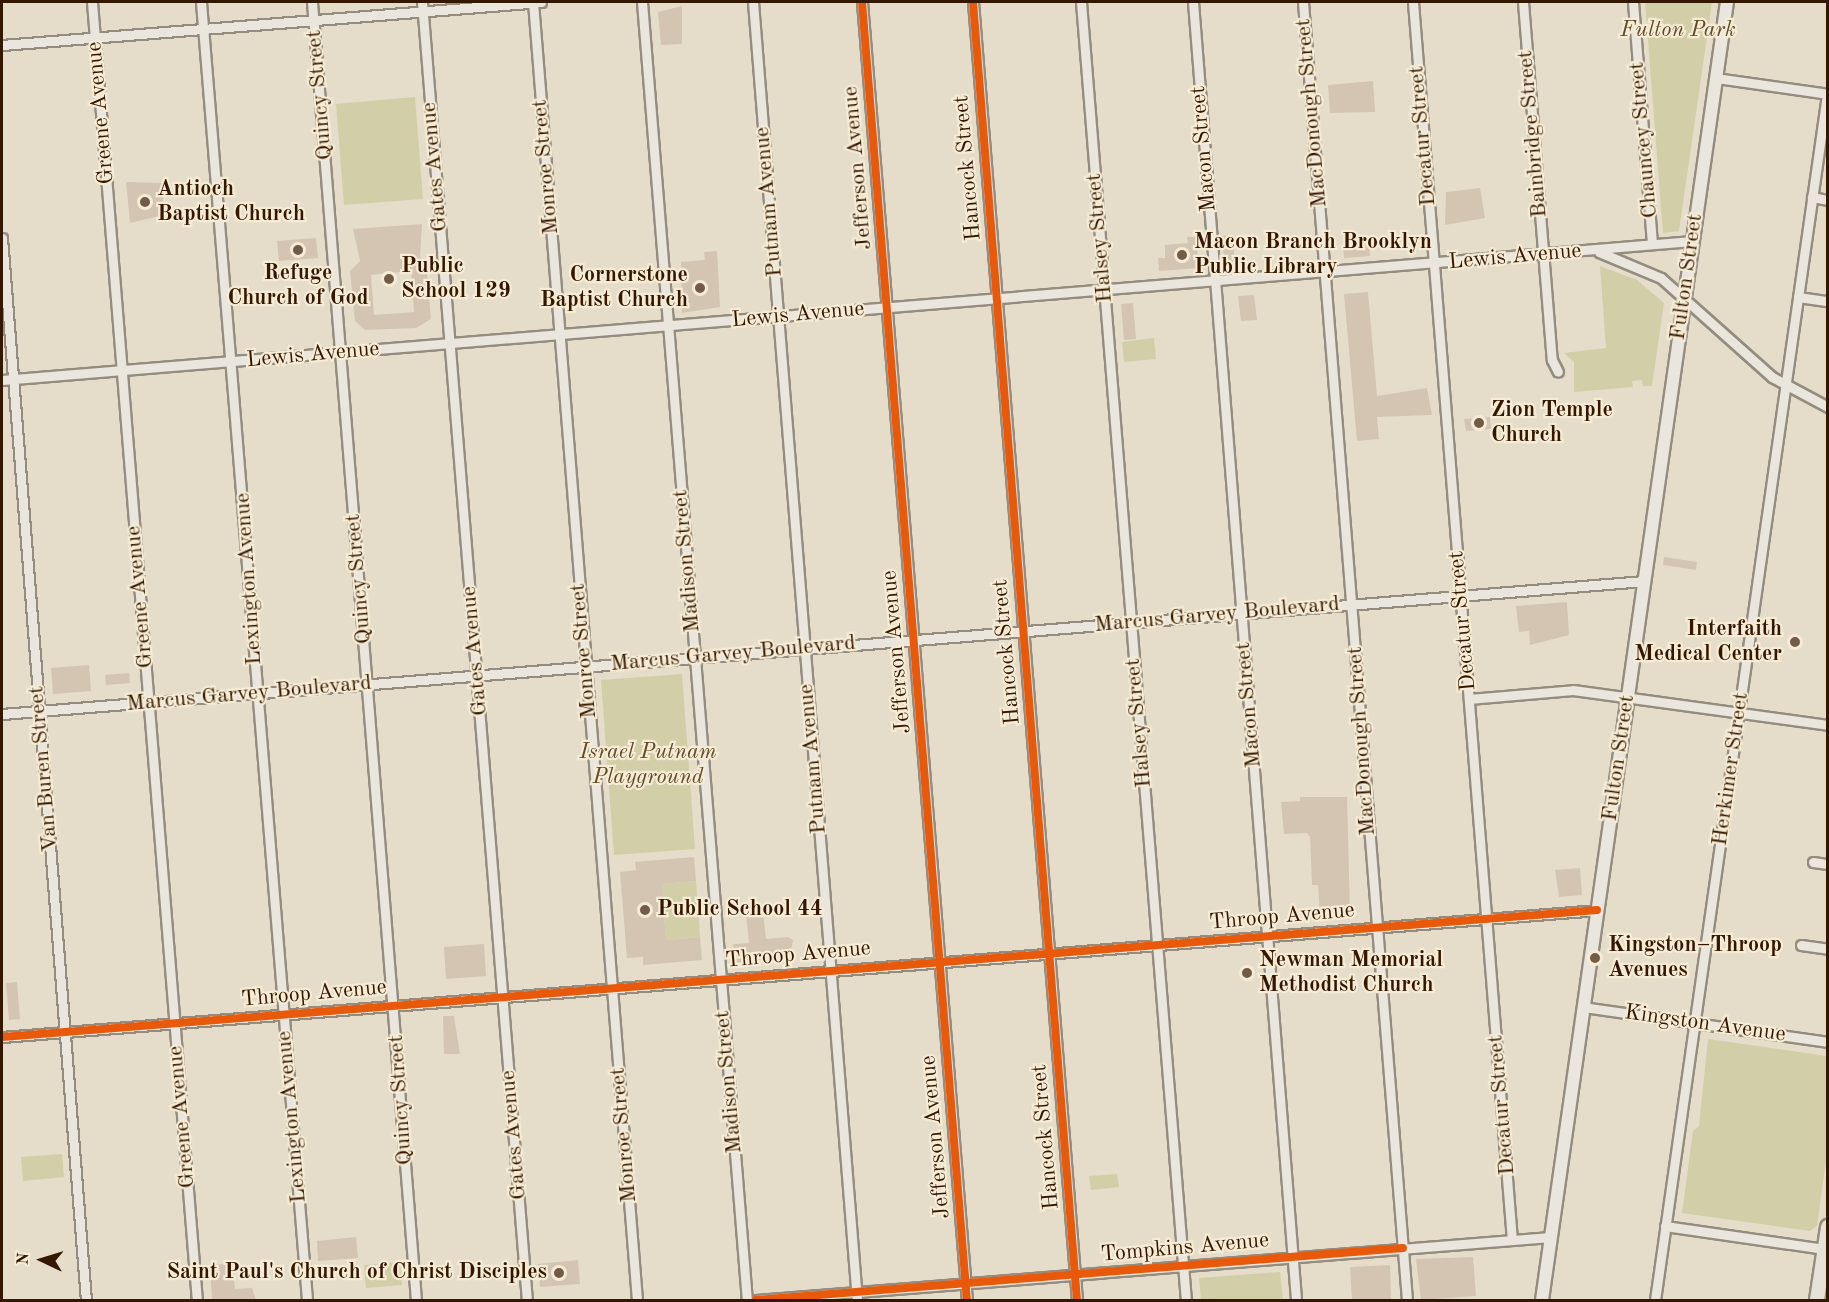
<!DOCTYPE html>
<html>
<head>
<meta charset="utf-8">
<style>
	body { margin:0 }
	#map { position:relative; width:1829px; height:1302px; overflow:hidden; background:#e5ddca; font-family:"Old Standard TT",serif }
	div>[style] { position:absolute }
	.green>* { inset:0; background:#d2cea8 }
	.building>* { inset:0; background:#d4c5b3 }
	.roads { filter:drop-shadow(2px 0 #948c7f) drop-shadow(-2px 0 #948c7f) drop-shadow(0 2px #948c7f) drop-shadow(0 -2px #948c7f) }
	.minor>* { height:9px; margin:-4.5px; padding:0 4.5px; transform-origin:4.5px; border-radius:4.5px; background:#eae6dd }
	.secondary>* { height:12px; margin:-6px; padding:0 6px; transform-origin:6px; border-radius:6px; background:#eae6dd }
	.primary>* { height:14px; margin:-7px; padding:0 7px; transform-origin:7px; border-radius:7px; background:#e7e2d7 }
	.rail>* { height:3px; margin-top:-1.5px; transform-origin:0; background:repeating-linear-gradient(90deg,#a6a096 0 10px,transparent 0 20px) }
	.cycleway>* { height:8px; margin:-4px; padding:0 4px; transform-origin:4px; border-radius:4px; background:#e8590c }
	.dots>* { width:16px; height:16px; translate:-50% -50%; box-sizing:border-box; border:3px solid #f6ecd5; border-radius:50% }
	span { translate:-50% -50%; white-space:nowrap; text-align:center; line-height:1.15; -webkit-text-stroke:4.5px #f6ecd5; paint-order:stroke }
	.park-label { font-size:22px; color:#5f4a2a; font-style:italic }
	.street-label { font-size:22px; color:#341700 }
	.poi-label { font-size:22px; color:#341700; font-weight:700 }
	.left { translate:0 -50%; text-align:left }
	.right { translate:-100% -50%; text-align:right }
	.frame { position:absolute; inset:0; border:3px solid #341700; pointer-events:none }
	.north { position:absolute; left:12px; top:1230px; width:60px; height:60px; -webkit-text-stroke:4px #f6ecd5; paint-order:stroke; rotate:274deg; font-size:16px; font-weight:700; line-height:24px; text-align:center; color:#341700 }
	.north::after { content:''; display:block; margin:auto; width:21px; height:27px; background:#341700; clip-path:polygon(50% 0,100% 100%,50% 72%,0 100%) }
</style>
</head>
<body>
<div id="map">
	<div class="green">
		<i style="clip-path:polygon(1645px 2px,1712px 2px,1679px 231px,1663px 233px)"></i>
		<i style="clip-path:polygon(415px 97px,423px 199px,344px 205px,336px 104px)"></i>
		<i style="clip-path:polygon(1600px 266px,1637px 280px,1664px 303px,1652px 386px,1643px 386px,1642px 380px,1632px 381px,1633px 387px,1574px 392px,1574px 362px,1564px 353px,1606px 348px)"></i>
		<i style="clip-path:polygon(1154px 338px,1156px 359px,1124px 362px,1122px 342px)"></i>
		<i style="clip-path:polygon(682px 674px,695px 849px,614px 855px,601px 680px)"></i>
		<i style="clip-path:polygon(696px 881px,700px 937px,666px 940px,662px 884px)"></i>
		<i style="clip-path:polygon(1708px 1039px,1827px 1056px,1827px 1153px,1817px 1226px,1810px 1231px,1682px 1213px,1693px 1131px,1699px 1126px)"></i>
		<i style="clip-path:polygon(62px 1154px,64px 1177px,23px 1181px,21px 1157px)"></i>
		<i style="clip-path:polygon(1117px 1174px,1119px 1187px,1091px 1190px,1089px 1176px)"></i>
		<i style="clip-path:polygon(400px 1262px,402px 1285px,366px 1288px,364px 1265px)"></i>
		<i style="clip-path:polygon(1280px 1272px,1283px 1300px,1201px 1300px,1199px 1278px)"></i>
	</div>
	<div class="building">
		<i style="clip-path:polygon(682px 6px,682px 44px,661px 45px,658px 12px)"></i>
		<i style="clip-path:polygon(1373px 81px,1375px 112px,1330px 113px,1328px 85px)"></i>
		<i style="clip-path:polygon(126px 182px,162px 183px,164px 215px,130px 223px)"></i>
		<i style="clip-path:polygon(1480px 188px,1485px 218px,1445px 225px,1446px 192px)"></i>
		<i style="clip-path:polygon(evenodd,422px 224px,420px 257px,426px 262px,431px 319px,416px 328px,365px 330px,355px 321px,350px 271px,360px 261px,353px 229px,422px 224px,411px 271px,414px 312px,374px 315px,371px 275px,411px 271px)"></i>
		<i style="clip-path:polygon(1233px 235px,1235px 269px,1225px 270px,1222px 236px)"></i>
		<i style="clip-path:polygon(1187px 237px,1196px 237px,1199px 268px,1159px 271px,1158px 258px,1165px 258px,1165px 245px,1188px 243px)"></i>
		<i style="clip-path:polygon(316px 238px,318px 258px,279px 261px,277px 241px)"></i>
		<i style="clip-path:polygon(1369px 245px,1370px 256px,1344px 258px,1343px 247px)"></i>
		<i style="clip-path:polygon(717px 251px,720px 307px,682px 313px,681px 262px,705px 260px,704px 252px)"></i>
		<i style="clip-path:polygon(1368px 292px,1377px 396px,1427px 388px,1432px 415px,1377px 417px,1379px 439px,1357px 441px,1344px 294px)"></i>
		<i style="clip-path:polygon(1254px 295px,1257px 320px,1241px 321px,1238px 296px)"></i>
		<i style="clip-path:polygon(1133px 303px,1136px 339px,1124px 340px,1121px 304px)"></i>
		<i style="clip-path:polygon(1490px 417px,1491px 429px,1466px 431px,1464px 419px)"></i>
		<i style="clip-path:polygon(1664px 557px,1697px 562px,1696px 570px,1663px 565px)"></i>
		<i style="clip-path:polygon(1567px 602px,1569px 635px,1530px 645px,1529px 631px,1519px 632px,1516px 606px)"></i>
		<i style="clip-path:polygon(89px 665px,91px 691px,53px 694px,51px 668px)"></i>
		<i style="clip-path:polygon(129px 673px,130px 683px,106px 685px,105px 675px)"></i>
		<i style="clip-path:polygon(1300px 797px,1347px 797px,1350px 912px,1320px 915px,1318px 885px,1312px 885px,1310px 837px,1307px 833px,1284px 834px,1281px 802px,1300px 801px)"></i>
		<i style="clip-path:polygon(694px 857px,696px 881px,662px 884px,666px 940px,700px 937px,702px 960px,643px 965px,643px 957px,627px 958px,620px 872px,636px 870px,635px 862px)"></i>
		<i style="clip-path:polygon(1580px 868px,1582px 895px,1559px 897px,1555px 870px)"></i>
		<i style="clip-path:polygon(763px 911px,766px 939px,788px 937px,793px 940px,790px 955px,735px 964px,733px 944px,749px 943px,746px 913px)"></i>
		<i style="clip-path:polygon(484px 944px,486px 976px,446px 979px,444px 947px)"></i>
		<i style="clip-path:polygon(17px 982px,20px 1019px,9px 1020px,6px 983px)"></i>
		<i style="clip-path:polygon(443px 1016px,454px 1016px,460px 1054px,444px 1054px)"></i>
		<i style="clip-path:polygon(356px 1237px,358px 1258px,318px 1261px,317px 1241px)"></i>
		<i style="clip-path:polygon(1473px 1257px,1476px 1296px,1421px 1300px,1416px 1259px)"></i>
		<i style="clip-path:polygon(578px 1260px,580px 1284px,540px 1287px,538px 1264px)"></i>
		<i style="clip-path:polygon(232px 1263px,235px 1289px,252px 1288px,256px 1300px,212px 1300px,210px 1265px)"></i>
		<i style="clip-path:polygon(1390px 1265px,1391px 1300px,1352px 1300px,1350px 1267px)"></i>
	</div>
	<div class="roads">
		<div class="minor">
			<i style="left:92px;top:2px;width:1302px;rotate:85.38deg"></i>
			<i style="left:201px;top:2px;width:1302px;rotate:85.33deg"></i>
			<i style="left:312px;top:2px;width:1302px;rotate:85.42deg"></i>
			<i style="left:422px;top:2px;width:1302px;rotate:85.38deg"></i>
			<i style="left:533px;top:2px;width:1302px;rotate:85.42deg"></i>
			<i style="left:642px;top:2px;width:1302px;rotate:85.38deg"></i>
			<i style="left:753px;top:2px;width:1302px;rotate:85.42deg"></i>
			<i style="left:862px;top:2px;width:1302px;rotate:85.38deg"></i>
			<i style="left:973px;top:2px;width:1302px;rotate:85.42deg"></i>
			<i style="left:1081px;top:2px;width:1302px;rotate:85.38deg"></i>
			<i style="left:1193px;top:2px;width:1302px;rotate:85.46deg"></i>
			<i style="left:1303px;top:2px;width:1302px;rotate:85.42deg"></i>
			<i style="left:1413px;top:2px;width:1242px;rotate:85.43deg"></i>
			<i style="left:1523px;top:2px;width:359px;rotate:85.4deg"></i>
			<i style="left:1552px;top:360px;width:13px;rotate:63deg"></i>
			<i style="left:1633px;top:2px;width:242px;rotate:85.5deg"></i>
			<i style="left:2px;top:45px;width:541px;rotate:-4.56deg"></i>
			<i style="left:1716px;top:78px;width:113px;rotate:8.1deg"></i>
			<i style="left:1812px;top:197px;width:16px;rotate:11deg"></i>
			<i style="left:2px;top:238px;width:1065px;rotate:85.48deg"></i>
			<i style="left:1599px;top:252px;width:67px;rotate:22.8deg"></i>
			<i style="left:1661px;top:278px;width:149px;rotate:41.7deg"></i>
			<i style="left:1772px;top:377px;width:64px;rotate:28.2deg"></i>
			<i style="left:1798px;top:297px;width:30px;rotate:8deg"></i>
			<i style="left:2px;top:380px;width:1696px;rotate:-4.7deg"></i>
			<i style="left:1469px;top:699px;width:104px;rotate:-4.9deg"></i>
			<i style="left:1573px;top:690px;width:257px;rotate:7.8deg"></i>
			<i style="left:2px;top:714px;width:1647px;rotate:-4.63deg"></i>
			<i style="left:1813px;top:862px;width:15px;rotate:8deg"></i>
			<i style="left:1801px;top:945px;width:27px;rotate:8deg"></i>
			<i style="left:1583px;top:1007px;width:247px;rotate:8.1deg"></i>
			<i style="left:2px;top:1037px;width:1600px;rotate:-4.55deg"></i>
			<i style="left:1665px;top:1226px;width:161px;rotate:8.2deg"></i>
			<i style="left:756px;top:1300px;width:797px;rotate:-4.53deg"></i>
			<i style="left:1655px;top:1300px;width:1218px;rotate:-81.88deg"></i>
		</div>
		<div class="secondary">
			<i style="left:1542px;top:1300px;width:1311px;rotate:-81.89deg"></i>
		</div>
		<div class="primary">
			<i style="left:1817px;top:1300px;width:74px;rotate:-81.4deg"></i>
		</div>
	</div>
	<div class="rail">
		<i style="left:1826px;top:1300px;width:8px;rotate:-76deg"></i>
	</div>
	<div class="cycleway">
		<i style="left:862px;top:2px;width:1302px;rotate:85.38deg"></i>
		<i style="left:973px;top:2px;width:1302px;rotate:85.42deg"></i>
		<i style="left:2px;top:1037px;width:1600px;rotate:-4.55deg"></i>
		<i style="left:756px;top:1300px;width:649px;rotate:-4.6deg"></i>
	</div>
	<div class="dots">
		<i style="left:145px;top:202px;background:#725c47"></i>
		<i style="left:298px;top:250px;background:#725c47"></i>
		<i style="left:1182px;top:255px;background:#725c47"></i>
		<i style="left:389px;top:279px;background:#725c47"></i>
		<i style="left:700px;top:288px;background:#725c47"></i>
		<i style="left:1479px;top:423px;background:#725c47"></i>
		<i style="left:1795px;top:642px;background:#725c47"></i>
		<i style="left:645px;top:910px;background:#725c47"></i>
		<i style="left:1595px;top:958px;background:#725c47"></i>
		<i style="left:1247px;top:973px;background:#725c47"></i>
		<i style="left:559px;top:1273px;background:#725c47"></i>
	</div>
	<div class="park-label">
		<span style="left:1678px;top:31px">Fulton Park</span>
		<span style="left:648px;top:765px">Israel Putnam<br>Playground</span>
	</div>
	<div class="street-label">
		<span style="left:320px;top:95px;rotate:-95deg">Quincy Street</span>
		<span style="left:101px;top:113px;rotate:-95deg">Greene Avenue</span>
		<span style="left:1312px;top:113px;rotate:-95deg">MacDonough Street</span>
		<span style="left:1533px;top:134px;rotate:-95deg">Bainbridge Street</span>
		<span style="left:1423px;top:136px;rotate:-95deg">Decatur Street</span>
		<span style="left:1644px;top:140px;rotate:-95deg">Chauncey Street</span>
		<span style="left:1204px;top:149px;rotate:-95deg">Macon Street</span>
		<span style="left:435px;top:167px;rotate:-95deg">Gates Avenue</span>
		<span style="left:546px;top:167px;rotate:-95deg">Monroe Street</span>
		<span style="left:858px;top:168px;rotate:-95deg">Jefferson Avenue</span>
		<span style="left:968px;top:168px;rotate:-95deg">Hancock Street</span>
		<span style="left:769px;top:202px;rotate:-95deg">Putnam Avenue</span>
		<span style="left:1100px;top:238px;rotate:-95deg">Halsey Street</span>
		<span style="left:1515px;top:257px;rotate:-5deg">Lewis Avenue</span>
		<span style="left:1687px;top:277px;rotate:-82deg">Fulton Street</span>
		<span style="left:798px;top:315px;rotate:-5deg">Lewis Avenue</span>
		<span style="left:313px;top:355px;rotate:-5deg">Lewis Avenue</span>
		<span style="left:687px;top:561px;rotate:-95deg">Madison Street</span>
		<span style="left:249px;top:579px;rotate:-94deg">Lexington Avenue</span>
		<span style="left:359px;top:579px;rotate:-95deg">Quincy Street</span>
		<span style="left:140px;top:597px;rotate:-95deg">Greene Avenue</span>
		<span style="left:1217px;top:615px;rotate:-5deg">Marcus Garvey Boulevard</span>
		<span style="left:1463px;top:621px;rotate:-95deg">Decatur Street</span>
		<span style="left:475px;top:651px;rotate:-95deg">Gates Avenue</span>
		<span style="left:584px;top:651px;rotate:-95deg">Monroe Street</span>
		<span style="left:897px;top:652px;rotate:-95deg">Jefferson Avenue</span>
		<span style="left:1007px;top:652px;rotate:-95deg">Hancock Street</span>
		<span style="left:733px;top:654px;rotate:-5deg">Marcus Garvey Boulevard</span>
		<span style="left:249px;top:694px;rotate:-5deg">Marcus Garvey Boulevard</span>
		<span style="left:1249px;top:705px;rotate:-95deg">Macon Street</span>
		<span style="left:1139px;top:723px;rotate:-95deg">Halsey Street</span>
		<span style="left:1362px;top:741px;rotate:-94deg">MacDonough Street</span>
		<span style="left:1619px;top:758px;rotate:-82deg">Fulton Street</span>
		<span style="left:813px;top:759px;rotate:-95deg">Putnam Avenue</span>
		<span style="left:44px;top:769px;rotate:-95deg">Van Buren Street</span>
		<span style="left:1731px;top:769px;rotate:-82deg">Herkimer Street</span>
		<span style="left:1282px;top:917px;rotate:-5deg">Throop Avenue</span>
		<span style="left:798px;top:955px;rotate:-5deg">Throop Avenue</span>
		<span style="left:314px;top:994px;rotate:-5deg">Throop Avenue</span>
		<span style="left:1705px;top:1024px;rotate:8deg">Kingston Avenue</span>
		<span style="left:729px;top:1082px;rotate:-95deg">Madison Street</span>
		<span style="left:401px;top:1100px;rotate:-94deg">Quincy Street</span>
		<span style="left:1502px;top:1105px;rotate:-95deg">Decatur Street</span>
		<span style="left:182px;top:1117px;rotate:-95deg">Greene Avenue</span>
		<span style="left:292px;top:1117px;rotate:-95deg">Lexington Avenue</span>
		<span style="left:514px;top:1135px;rotate:-95deg">Gates Avenue</span>
		<span style="left:624px;top:1135px;rotate:-95deg">Monroe Street</span>
		<span style="left:936px;top:1137px;rotate:-95deg">Jefferson Avenue</span>
		<span style="left:1046px;top:1137px;rotate:-95deg">Hancock Street</span>
		<span style="left:1185px;top:1248px;rotate:-5deg">Tompkins Avenue</span>
	</div>
	<div class="poi-label">
		<span class="left" style="left:157px;top:202px">Antioch<br>Baptist Church</span>
		<span class="left" style="left:1194px;top:255px">Macon Branch Brooklyn<br>Public Library</span>
		<span class="left" style="left:401px;top:279px">Public<br>School 129</span>
		<span style="left:298px;top:286px">Refuge<br>Church of God</span>
		<span class="right" style="left:688px;top:288px">Cornerstone<br>Baptist Church</span>
		<span class="left" style="left:1491px;top:423px">Zion Temple<br>Church</span>
		<span class="right" style="left:1782px;top:642px">Interfaith<br>Medical Center</span>
		<span class="left" style="left:657px;top:910px">Public School 44</span>
		<span class="left" style="left:1608px;top:958px">Kingston–Throop<br>Avenues</span>
		<span class="left" style="left:1259px;top:973px">Newman Memorial<br>Methodist Church</span>
		<span class="right" style="left:547px;top:1273px">Saint Paul's Church of Christ Disciples</span>
	</div>
	<div class="frame"></div>
	<div class="north">N</div>
</div>
</body>
</html>
